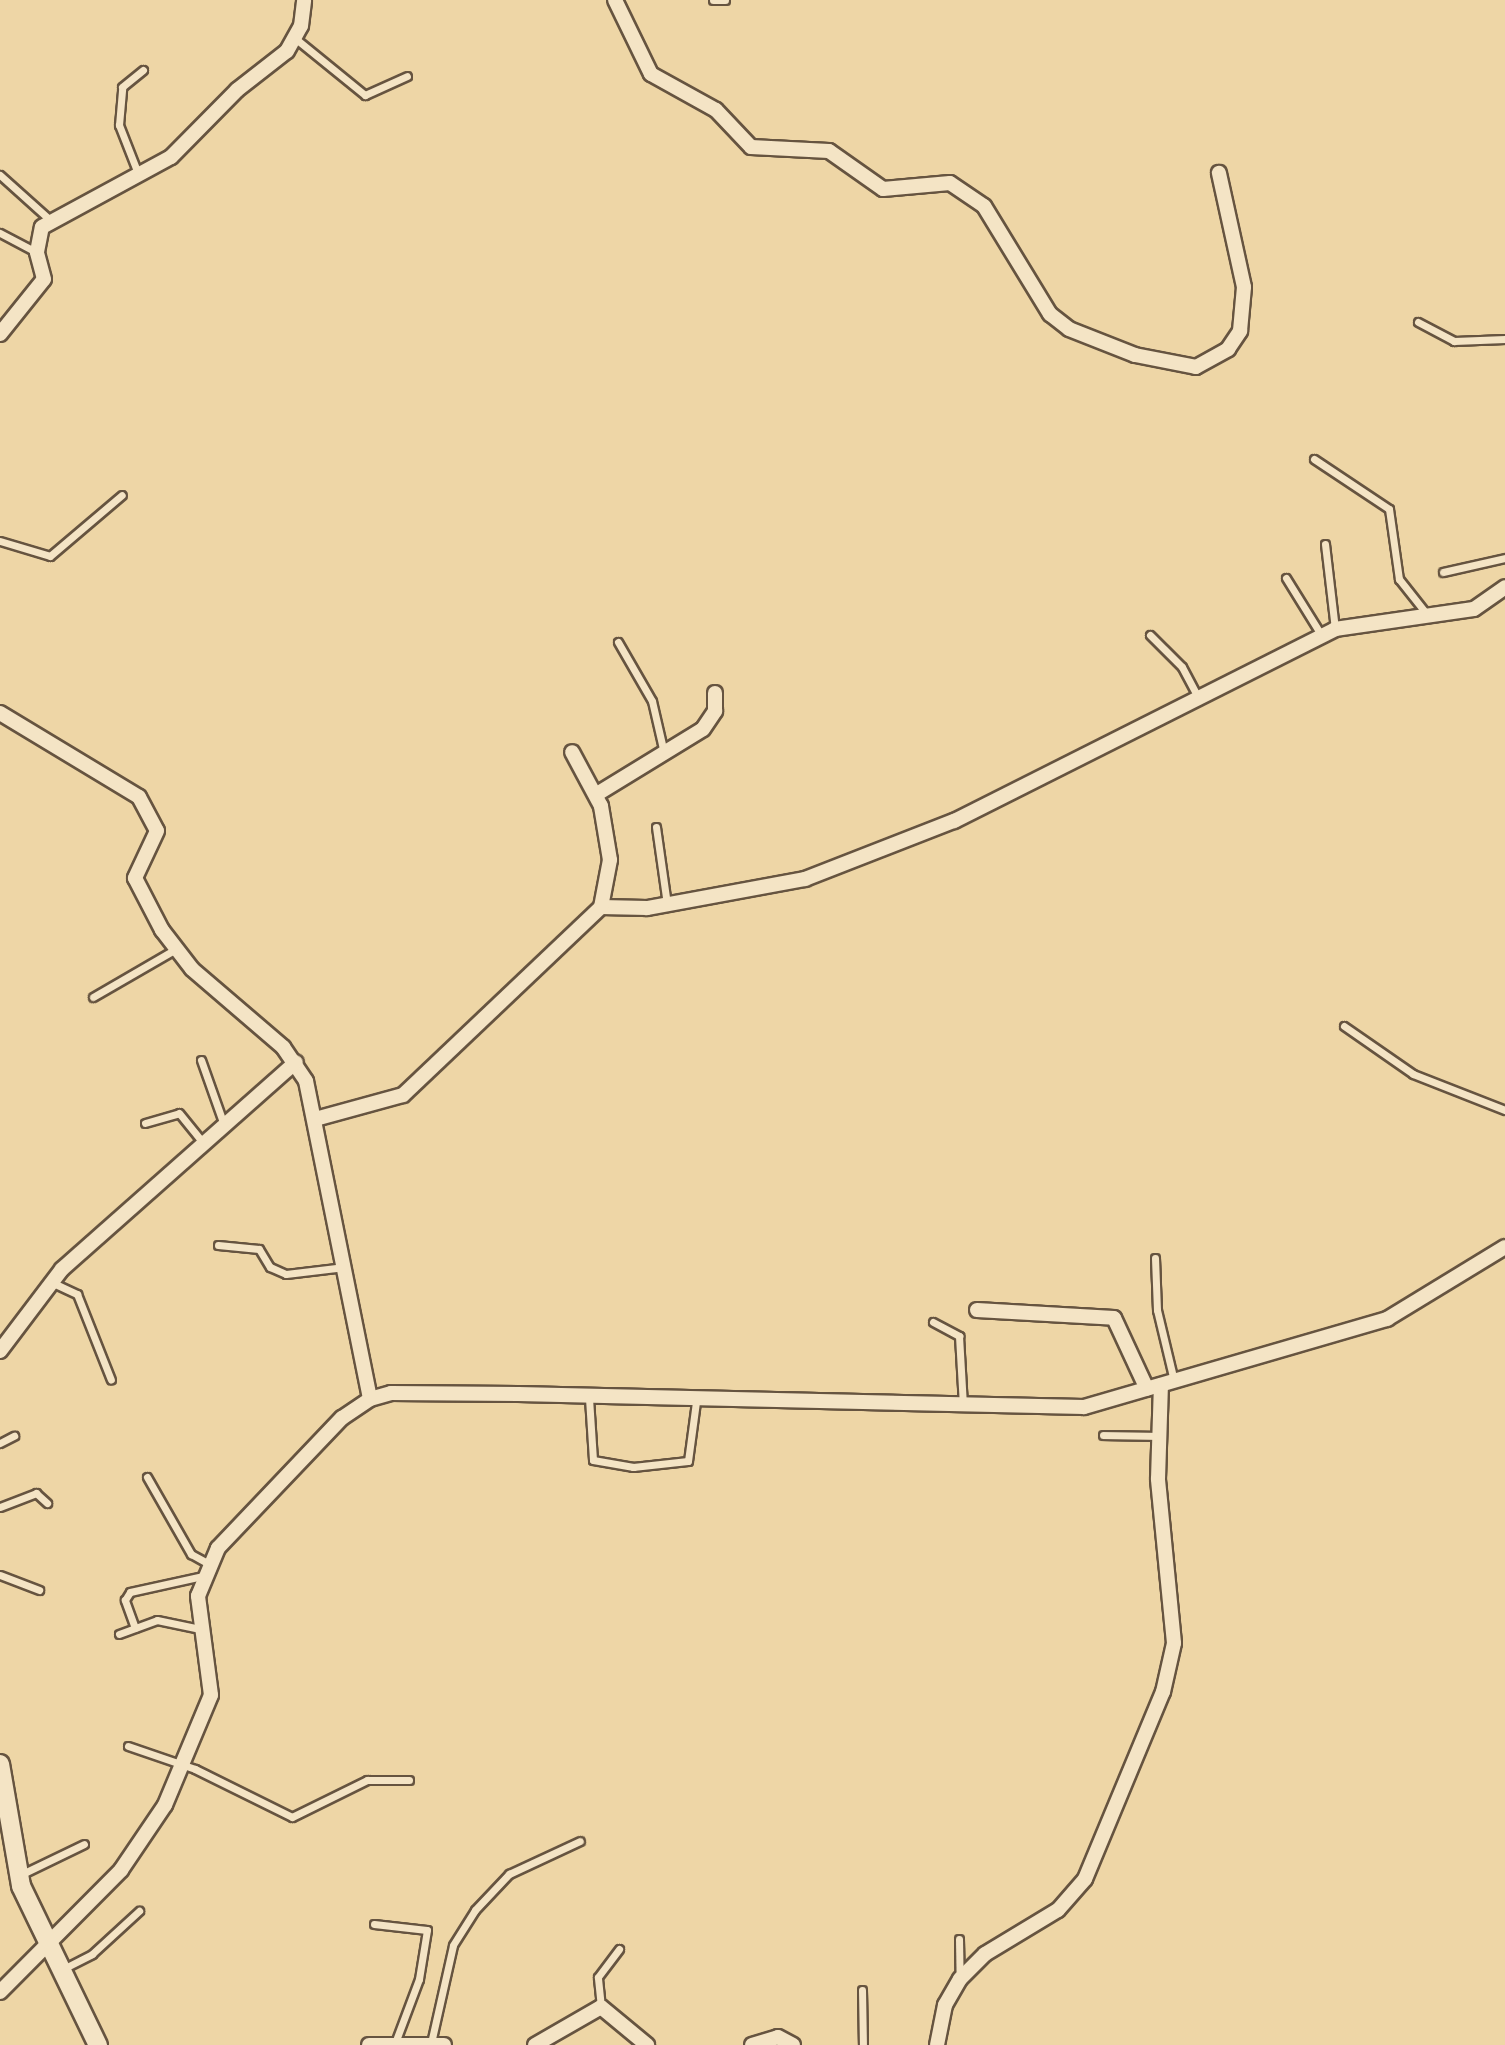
<!DOCTYPE html>
<html>
<head>
<meta charset="utf-8">
<style>
	body { margin:0 }
	#map { position:relative; width:1505px; height:2045px; overflow:hidden; background:#eed6a6; font-family:"Libre Bodoni",serif }
	div>[style] { position:absolute }
	.roads { filter:drop-shadow(2px 0 #665440) drop-shadow(-2px 0 #665440) drop-shadow(0 2px #665440) drop-shadow(0 -2px #665440) }
	.service>* { height:7px; margin:-3.5px; padding:0 3.5px; transform-origin:3.5px; border-radius:3.5px; background:#f4e4c5 }
	.minor>* { height:14px; margin:-7px; padding:0 7px; transform-origin:7px; border-radius:7px; background:#f4e4c5 }
	.tertiary>* { height:18px; margin:-9px; padding:0 9px; transform-origin:9px; border-radius:9px; background:#f4e4c5 }
	span { translate:-50% -50%; white-space:nowrap; text-align:center; line-height:1.15; -webkit-text-stroke:5px #f4e4c5; paint-order:stroke }
</style>
</head>
<body>
<div id="map">
	<div class="roads">
		<div class="service">
			<i style="left:713px;top:0;width:12px"></i>
			<i style="left:296px;top:39px;width:89px;rotate:39.1deg"></i>
			<i style="left:365px;top:95px;width:46px;rotate:-24.3deg"></i>
			<i style="left:0;top:175px;width:66px;rotate:41.9deg"></i>
			<i style="left:139px;top:176px;width:55px;rotate:-111.4deg"></i>
			<i style="left:119px;top:125px;width:38px;rotate:-85deg"></i>
			<i style="left:122px;top:87px;width:27px;rotate:-39deg"></i>
			<i style="left:0;top:233px;width:41px;rotate:27.8deg"></i>
			<i style="left:1418px;top:322px;width:41px;rotate:27.8deg"></i>
			<i style="left:1454px;top:341px;width:51px;rotate:-2.2deg"></i>
			<i style="left:1314px;top:459px;width:90px;rotate:33.7deg"></i>
			<i style="left:1389px;top:509px;width:71px;rotate:81.9deg"></i>
			<i style="left:1399px;top:579px;width:48px;rotate:51.7deg"></i>
			<i style="left:0;top:541px;width:52px;rotate:16.7deg"></i>
			<i style="left:50px;top:556px;width:94px;rotate:-40.3deg"></i>
			<i style="left:1325px;top:544px;width:86px;rotate:83.3deg"></i>
			<i style="left:1443px;top:572px;width:64px;rotate:-12.7deg"></i>
			<i style="left:1286px;top:578px;width:68px;rotate:58.2deg"></i>
			<i style="left:1150px;top:635px;width:45px;rotate:45deg"></i>
			<i style="left:1182px;top:667px;width:36px;rotate:62deg"></i>
			<i style="left:618px;top:642px;width:68px;rotate:60deg"></i>
			<i style="left:652px;top:701px;width:53px;rotate:77deg"></i>
			<i style="left:656px;top:827px;width:78px;rotate:81.9deg"></i>
			<i style="left:93px;top:997px;width:94px;rotate:-30.1deg"></i>
			<i style="left:1344px;top:1026px;width:84px;rotate:34.8deg"></i>
			<i style="left:1413px;top:1074px;width:99px;rotate:21.4deg"></i>
			<i style="left:201px;top:1060px;width:69px;rotate:70.5deg"></i>
			<i style="left:145px;top:1123px;width:35px;rotate:-16deg"></i>
			<i style="left:179px;top:1113px;width:38px;rotate:51deg"></i>
			<i style="left:218px;top:1245px;width:41px;rotate:5.6deg"></i>
			<i style="left:259px;top:1249px;width:21px;rotate:59deg"></i>
			<i style="left:270px;top:1267px;width:17px;rotate:24deg"></i>
			<i style="left:286px;top:1274px;width:59px;rotate:-6.8deg"></i>
			<i style="left:1155px;top:1258px;width:52px;rotate:87.8deg"></i>
			<i style="left:1157px;top:1310px;width:73px;rotate:76.5deg"></i>
			<i style="left:51px;top:1282px;width:29px;rotate:25deg"></i>
			<i style="left:77px;top:1294px;width:92px;rotate:68.4deg"></i>
			<i style="left:933px;top:1322px;width:30px;rotate:28deg"></i>
			<i style="left:959px;top:1336px;width:70px;rotate:86.7deg"></i>
			<i style="left:589px;top:1398px;width:62px;rotate:86.3deg"></i>
			<i style="left:593px;top:1460px;width:41px;rotate:9.9deg"></i>
			<i style="left:633px;top:1467px;width:55px;rotate:-6.2deg"></i>
			<i style="left:688px;top:1461px;width:60px;rotate:-82.3deg"></i>
			<i style="left:1103px;top:1435px;width:56px;rotate:1deg"></i>
			<i style="left:0;top:1443px;width:16px;rotate:-27deg"></i>
			<i style="left:147px;top:1477px;width:89px;rotate:60.3deg"></i>
			<i style="left:191px;top:1554px;width:21px;rotate:29deg"></i>
			<i style="left:0;top:1507px;width:39px;rotate:-21deg"></i>
			<i style="left:36px;top:1493px;width:15px;rotate:42deg"></i>
			<i style="left:0;top:1575px;width:42px;rotate:21deg"></i>
			<i style="left:135px;top:1628px;width:30px;rotate:-110deg"></i>
			<i style="left:125px;top:1600px;width:9px;rotate:-58deg"></i>
			<i style="left:130px;top:1592px;width:75px;rotate:-12.4deg"></i>
			<i style="left:119px;top:1634px;width:40px;rotate:-20.2deg"></i>
			<i style="left:157px;top:1620px;width:44px;rotate:11.8deg"></i>
			<i style="left:128px;top:1746px;width:71px;rotate:18.9deg"></i>
			<i style="left:195px;top:1769px;width:108px;rotate:26.3deg"></i>
			<i style="left:292px;top:1817px;width:84px;rotate:-26.3deg"></i>
			<i style="left:367px;top:1780px;width:42px"></i>
			<i style="left:20px;top:1875px;width:71px;rotate:-25.8deg"></i>
			<i style="left:374px;top:1924px;width:53px;rotate:6.5deg"></i>
			<i style="left:427px;top:1930px;width:50px;rotate:99.3deg"></i>
			<i style="left:419px;top:1979px;width:68px;rotate:110.6deg"></i>
			<i style="left:959px;top:1939px;width:39px;rotate:89deg"></i>
			<i style="left:61px;top:1970px;width:35px;rotate:-27deg"></i>
			<i style="left:92px;top:1954px;width:64px;rotate:-42.5deg"></i>
			<i style="left:862px;top:1990px;width:55px;rotate:89deg"></i>
			<i style="left:601px;top:2007px;width:30px;rotate:-96deg"></i>
			<i style="left:598px;top:1977px;width:35px;rotate:-53deg"></i>
			<i style="left:431px;top:2043px;width:100px;rotate:-77.3deg"></i>
			<i style="left:453px;top:1945px;width:41px;rotate:-57.8deg"></i>
			<i style="left:475px;top:1910px;width:50px;rotate:-46.6deg"></i>
			<i style="left:509px;top:1874px;width:78px;rotate:-24.9deg"></i>
		</div>
		<div class="minor">
			<i style="left:615px;top:0;width:82px;rotate:64.1deg"></i>
			<i style="left:651px;top:74px;width:74px;rotate:29deg"></i>
			<i style="left:716px;top:110px;width:51px;rotate:46.6deg"></i>
			<i style="left:751px;top:147px;width:78px;rotate:2.9deg"></i>
			<i style="left:829px;top:151px;width:66px;rotate:35.1deg"></i>
			<i style="left:883px;top:189px;width:67px;rotate:-5.1deg"></i>
			<i style="left:950px;top:183px;width:41px;rotate:34.1deg"></i>
			<i style="left:984px;top:206px;width:127px;rotate:58.6deg"></i>
			<i style="left:1050px;top:314px;width:24px;rotate:38deg"></i>
			<i style="left:1069px;top:329px;width:71px;rotate:21.5deg"></i>
			<i style="left:1135px;top:355px;width:62px;rotate:11.1deg"></i>
			<i style="left:1196px;top:367px;width:37px;rotate:-29deg"></i>
			<i style="left:1228px;top:349px;width:22px;rotate:-56deg"></i>
			<i style="left:1240px;top:331px;width:44px;rotate:-84.8deg"></i>
			<i style="left:1244px;top:287px;width:117px;rotate:-102.4deg"></i>
			<i style="left:0;top:334px;width:70px;rotate:-51.3deg"></i>
			<i style="left:44px;top:279px;width:28px;rotate:-105deg"></i>
			<i style="left:37px;top:252px;width:25px;rotate:-79deg"></i>
			<i style="left:42px;top:227px;width:147px;rotate:-28.5deg"></i>
			<i style="left:171px;top:157px;width:94px;rotate:-45.4deg"></i>
			<i style="left:237px;top:90px;width:63px;rotate:-38deg"></i>
			<i style="left:287px;top:51px;width:29px;rotate:-61deg"></i>
			<i style="left:301px;top:26px;width:26px;rotate:-83deg"></i>
			<i style="left:0;top:713px;width:162px;rotate:31.1deg"></i>
			<i style="left:139px;top:797px;width:38px;rotate:62deg"></i>
			<i style="left:157px;top:831px;width:52px;rotate:115.1deg"></i>
			<i style="left:135px;top:878px;width:59px;rotate:62.6deg"></i>
			<i style="left:162px;top:930px;width:49px;rotate:52.4deg"></i>
			<i style="left:192px;top:969px;width:120px;rotate:40.6deg"></i>
			<i style="left:283px;top:1047px;width:41px;rotate:55.9deg"></i>
			<i style="left:306px;top:1081px;width:324px;rotate:78.6deg"></i>
			<i style="left:597px;top:794px;width:124px;rotate:-31.5deg"></i>
			<i style="left:703px;top:729px;width:22px;rotate:-56deg"></i>
			<i style="left:715px;top:711px;width:18px;rotate:-90deg"></i>
			<i style="left:601px;top:907px;width:46px;rotate:1.2deg"></i>
			<i style="left:647px;top:908px;width:161px;rotate:-10.4deg"></i>
			<i style="left:805px;top:879px;width:160px;rotate:-21.3deg"></i>
			<i style="left:954px;top:821px;width:427px;rotate:-26.7deg"></i>
			<i style="left:1335px;top:629px;width:140px;rotate:-8.2deg"></i>
			<i style="left:1474px;top:609px;width:38px;rotate:-35deg"></i>
			<i style="left:319px;top:1118px;width:87px;rotate:-15.3deg"></i>
			<i style="left:403px;top:1095px;width:273px;rotate:-43.5deg"></i>
			<i style="left:601px;top:907px;width:48px;rotate:-79.2deg"></i>
			<i style="left:610px;top:860px;width:55px;rotate:-99.5deg"></i>
			<i style="left:601px;top:806px;width:61px;rotate:-118.2deg"></i>
			<i style="left:977px;top:1310px;width:137px;rotate:3.3deg"></i>
			<i style="left:1114px;top:1318px;width:78px;rotate:65.1deg"></i>
			<i style="left:0;top:1351px;width:103px;rotate:-52.9deg"></i>
			<i style="left:62px;top:1269px;width:312px;rotate:-41.5deg"></i>
			<i style="left:0;top:1992px;width:172px;rotate:-45.2deg"></i>
			<i style="left:121px;top:1870px;width:78px;rotate:-55.9deg"></i>
			<i style="left:165px;top:1805px;width:119px;rotate:-67.3deg"></i>
			<i style="left:211px;top:1695px;width:100px;rotate:-97.5deg"></i>
			<i style="left:198px;top:1596px;width:52px;rotate:-67.4deg"></i>
			<i style="left:218px;top:1548px;width:180px;rotate:-46.4deg"></i>
			<i style="left:342px;top:1418px;width:34px;rotate:-34deg"></i>
			<i style="left:370px;top:1399px;width:22px;rotate:-16deg"></i>
			<i style="left:391px;top:1393px;width:127px;rotate:0.5deg"></i>
			<i style="left:518px;top:1394px;width:566px;rotate:1.32deg"></i>
			<i style="left:1084px;top:1407px;width:316px;rotate:-16.2deg"></i>
			<i style="left:1387px;top:1319px;width:138px;rotate:-31.4deg"></i>
			<i style="left:369px;top:2045px;width:75px"></i>
			<i style="left:535px;top:2045px;width:76px;rotate:-29.9deg"></i>
			<i style="left:601px;top:2007px;width:60px;rotate:39.6deg"></i>
			<i style="left:752px;top:2045px;width:27px;rotate:-17deg"></i>
			<i style="left:778px;top:2037px;width:17px;rotate:28deg"></i>
			<i style="left:937px;top:2045px;width:41px;rotate:-78.7deg"></i>
			<i style="left:945px;top:2005px;width:30px;rotate:-60deg"></i>
			<i style="left:960px;top:1979px;width:35px;rotate:-45deg"></i>
			<i style="left:985px;top:1954px;width:85px;rotate:-31.1deg"></i>
			<i style="left:1058px;top:1910px;width:41px;rotate:-48.9deg"></i>
			<i style="left:1085px;top:1879px;width:203px;rotate:-67.4deg"></i>
			<i style="left:1163px;top:1692px;width:50px;rotate:-77.3deg"></i>
			<i style="left:1174px;top:1643px;width:165px;rotate:-95.6deg"></i>
			<i style="left:1158px;top:1479px;width:94px;rotate:-88.2deg"></i>
		</div>
		<div class="tertiary">
			<i style="left:0;top:1764px;width:124px;rotate:80.2deg"></i>
			<i style="left:21px;top:1886px;width:177px;rotate:64.2deg"></i>
		</div>
	</div>
</div>
</body>
</html>
